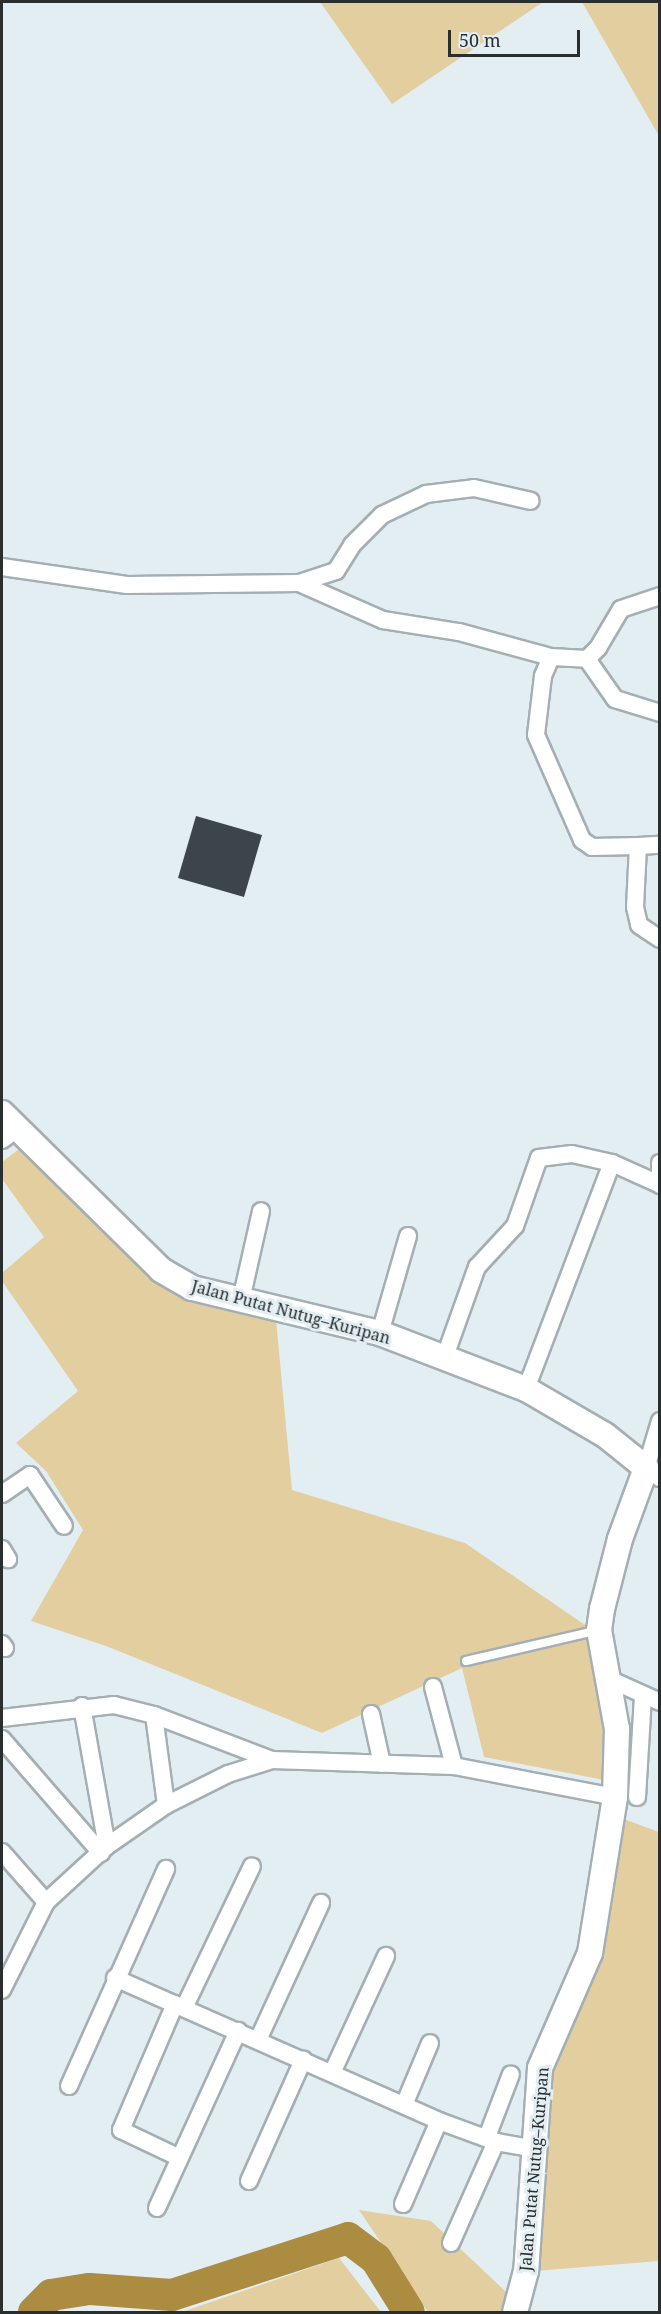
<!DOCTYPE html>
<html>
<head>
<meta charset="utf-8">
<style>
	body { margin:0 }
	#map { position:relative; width:661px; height:2314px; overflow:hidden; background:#e2eef2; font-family:"Noto Serif",serif }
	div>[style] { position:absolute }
	.green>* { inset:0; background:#e3ce9f }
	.river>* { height:32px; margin:-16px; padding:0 16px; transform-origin:16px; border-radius:16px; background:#ab8c41 }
	.building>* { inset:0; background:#3c464a }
	.roads { filter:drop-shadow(2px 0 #a4afb4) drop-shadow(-2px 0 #a4afb4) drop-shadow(0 2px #a4afb4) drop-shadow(0 -2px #a4afb4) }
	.lane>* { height:8px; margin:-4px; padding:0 4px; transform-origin:4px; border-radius:4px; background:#fff }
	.street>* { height:16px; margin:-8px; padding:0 8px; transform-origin:8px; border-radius:8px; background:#fff }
	.secondary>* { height:24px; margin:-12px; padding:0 12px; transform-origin:12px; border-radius:12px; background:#fff }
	span { translate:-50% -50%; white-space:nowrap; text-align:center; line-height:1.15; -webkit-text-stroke:6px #e2eef2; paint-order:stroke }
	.street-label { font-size:16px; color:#292e2f }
	.frame { position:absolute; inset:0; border:3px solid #292e2f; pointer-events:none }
	.scale { position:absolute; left:448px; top:30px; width:132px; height:27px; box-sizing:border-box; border:3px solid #292e2f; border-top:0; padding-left:8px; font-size:18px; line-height:21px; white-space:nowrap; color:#292e2f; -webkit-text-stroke:4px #e2eef2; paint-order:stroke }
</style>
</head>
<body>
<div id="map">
	<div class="green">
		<i style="clip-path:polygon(320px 2px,543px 2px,392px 104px)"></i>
		<i style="clip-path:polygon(582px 2px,659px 2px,659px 136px)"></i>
		<i style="clip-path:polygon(19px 1149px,167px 1284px,276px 1320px,292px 1490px,465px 1543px,607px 1640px,615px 1782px,484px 1757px,462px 1668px,322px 1733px,106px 1646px,31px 1621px,83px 1530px,46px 1471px,16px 1443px,78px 1391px,2px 1281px,2px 1273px,44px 1237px,2px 1179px,2px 1162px)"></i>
		<i style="clip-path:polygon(613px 1815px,659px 1832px,659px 2261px,534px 2271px,552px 2050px,582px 1997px,608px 1925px)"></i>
		<i style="clip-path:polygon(359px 2210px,431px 2221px,522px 2307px,520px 2312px,428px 2312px)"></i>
		<i style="clip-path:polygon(339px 2258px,381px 2312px,182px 2312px)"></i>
	</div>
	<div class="river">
		<i style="left:34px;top:2312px;width:24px;rotate:-45deg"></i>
		<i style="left:51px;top:2295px;width:39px;rotate:-9deg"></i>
		<i style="left:90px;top:2289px;width:82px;rotate:4.2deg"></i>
		<i style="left:172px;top:2295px;width:185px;rotate:-17.9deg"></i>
		<i style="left:348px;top:2238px;width:35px;rotate:37deg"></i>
		<i style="left:376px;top:2259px;width:62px;rotate:58.1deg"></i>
	</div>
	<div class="building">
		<i style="clip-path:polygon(196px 816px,262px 835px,244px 897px,178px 878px)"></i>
	</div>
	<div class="roads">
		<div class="lane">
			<i style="left:466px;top:1661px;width:137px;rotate:-13.1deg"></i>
		</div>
		<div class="street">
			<i style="left:2px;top:567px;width:126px;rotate:8.2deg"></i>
			<i style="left:127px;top:585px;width:172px;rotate:-0.7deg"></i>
			<i style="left:299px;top:583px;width:92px;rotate:23.8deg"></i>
			<i style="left:383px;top:620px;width:77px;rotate:9deg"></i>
			<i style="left:459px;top:632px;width:95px;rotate:15.2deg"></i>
			<i style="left:551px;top:657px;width:36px;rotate:3deg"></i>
			<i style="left:587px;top:659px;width:16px;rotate:-45deg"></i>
			<i style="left:598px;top:648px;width:45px;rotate:-59.5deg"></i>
			<i style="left:621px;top:609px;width:41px;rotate:-18.4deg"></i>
			<i style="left:299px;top:583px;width:39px;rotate:-18deg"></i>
			<i style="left:336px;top:571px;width:31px;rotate:-58deg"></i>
			<i style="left:352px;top:545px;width:42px;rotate:-45deg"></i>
			<i style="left:382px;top:515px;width:49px;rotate:-25.5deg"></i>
			<i style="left:426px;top:494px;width:48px;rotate:-7.1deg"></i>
			<i style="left:474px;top:488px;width:58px;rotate:12.8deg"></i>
			<i style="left:551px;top:657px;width:21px;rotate:113deg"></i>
			<i style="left:543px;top:676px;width:59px;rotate:96.8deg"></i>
			<i style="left:536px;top:735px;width:115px;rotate:66.3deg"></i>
			<i style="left:582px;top:840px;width:12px;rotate:35deg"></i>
			<i style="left:592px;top:847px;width:46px;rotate:-1.2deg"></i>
			<i style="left:638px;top:846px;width:61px;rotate:92.8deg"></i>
			<i style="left:635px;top:907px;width:18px;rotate:77deg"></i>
			<i style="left:639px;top:925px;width:25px;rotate:34deg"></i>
			<i style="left:587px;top:659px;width:49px;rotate:55deg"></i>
			<i style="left:615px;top:699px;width:47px;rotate:17.3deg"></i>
			<i style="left:638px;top:846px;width:22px;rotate:-3deg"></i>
			<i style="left:2px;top:1140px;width:19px;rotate:-36deg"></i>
			<i style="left:660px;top:1163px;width:22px;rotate:90deg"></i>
			<i style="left:241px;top:1300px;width:91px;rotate:-77.3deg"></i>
			<i style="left:380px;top:1333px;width:101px;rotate:-73.9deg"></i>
			<i style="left:444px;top:1359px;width:98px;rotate:-70.3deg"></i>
			<i style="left:477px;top:1267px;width:56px;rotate:-47.2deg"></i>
			<i style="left:515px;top:1226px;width:72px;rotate:-70.6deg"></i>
			<i style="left:539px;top:1158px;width:33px;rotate:-7deg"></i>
			<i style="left:572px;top:1154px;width:41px;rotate:12.7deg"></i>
			<i style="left:612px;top:1163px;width:51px;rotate:24.1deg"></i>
			<i style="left:526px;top:1389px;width:242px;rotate:-69.2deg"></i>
			<i style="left:660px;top:1421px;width:49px;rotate:106.6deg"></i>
			<i style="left:646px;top:1468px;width:17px;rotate:36deg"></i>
			<i style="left:2px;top:1494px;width:34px;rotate:-34deg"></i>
			<i style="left:30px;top:1475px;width:61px;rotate:56.3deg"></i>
			<i style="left:2px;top:1549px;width:12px;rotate:59deg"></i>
			<i style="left:2px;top:1644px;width:5px;rotate:53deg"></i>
			<i style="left:609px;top:1679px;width:56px;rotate:24.3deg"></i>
			<i style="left:433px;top:1687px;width:82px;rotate:75.1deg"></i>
			<i style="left:82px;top:1706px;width:142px;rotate:79.9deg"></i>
			<i style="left:371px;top:1714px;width:51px;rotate:77.6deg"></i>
			<i style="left:154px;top:1715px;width:91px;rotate:82.4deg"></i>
			<i style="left:2px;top:1718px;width:113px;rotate:-6.6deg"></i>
			<i style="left:114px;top:1705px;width:41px;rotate:14deg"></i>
			<i style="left:154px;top:1715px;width:126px;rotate:20.9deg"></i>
			<i style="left:272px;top:1760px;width:182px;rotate:1.9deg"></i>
			<i style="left:454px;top:1766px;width:164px;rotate:10.9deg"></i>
			<i style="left:2px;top:1739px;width:151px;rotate:49deg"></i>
			<i style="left:637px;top:1797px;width:102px;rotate:-86.6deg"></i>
			<i style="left:2px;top:1852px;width:67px;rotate:48.7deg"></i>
			<i style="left:115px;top:1978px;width:354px;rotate:23.8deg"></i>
			<i style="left:439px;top:2121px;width:61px;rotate:20.2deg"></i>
			<i style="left:496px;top:2142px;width:40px;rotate:10deg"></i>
			<i style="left:2px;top:1990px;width:98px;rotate:-63.4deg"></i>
			<i style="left:46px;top:1902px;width:83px;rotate:-42.6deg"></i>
			<i style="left:107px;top:1846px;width:72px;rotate:-34.8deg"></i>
			<i style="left:166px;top:1805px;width:69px;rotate:-26.6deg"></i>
			<i style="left:228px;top:1774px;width:46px;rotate:-17.7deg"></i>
			<i style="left:175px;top:2004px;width:137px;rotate:113.2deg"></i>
			<i style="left:121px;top:2130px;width:65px;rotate:25.4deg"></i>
			<i style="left:184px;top:2008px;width:157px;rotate:-64.4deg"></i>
			<i style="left:258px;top:2040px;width:151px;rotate:-65.3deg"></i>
			<i style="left:332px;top:2073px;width:129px;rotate:-65.2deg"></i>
			<i style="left:69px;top:2086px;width:238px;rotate:-65.9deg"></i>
			<i style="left:404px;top:2105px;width:67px;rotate:-67.2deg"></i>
			<i style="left:487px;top:2137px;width:67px;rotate:-69.1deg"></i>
			<i style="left:249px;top:2181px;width:133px;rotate:-65.9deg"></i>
			<i style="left:403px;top:2204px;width:90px;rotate:-66.6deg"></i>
			<i style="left:157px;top:2208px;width:195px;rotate:-65.4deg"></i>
			<i style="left:451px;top:2243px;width:111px;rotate:-66deg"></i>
		</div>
		<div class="secondary">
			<i style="left:2px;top:1113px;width:223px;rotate:44.6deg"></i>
			<i style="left:161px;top:1270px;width:36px;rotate:30deg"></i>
			<i style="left:192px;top:1288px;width:193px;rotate:13.5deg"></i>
			<i style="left:380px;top:1333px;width:156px;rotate:21deg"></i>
			<i style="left:526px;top:1389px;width:91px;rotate:30.2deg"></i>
			<i style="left:605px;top:1435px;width:53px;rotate:38.8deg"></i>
			<i style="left:646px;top:1468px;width:76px;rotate:110.1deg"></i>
			<i style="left:620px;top:1539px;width:72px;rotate:104.4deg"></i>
			<i style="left:602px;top:1609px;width:21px;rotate:98deg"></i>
			<i style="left:599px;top:1630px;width:101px;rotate:79.7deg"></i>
			<i style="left:617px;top:1729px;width:68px;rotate:91.7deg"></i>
			<i style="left:615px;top:1797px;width:158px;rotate:99.1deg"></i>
			<i style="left:590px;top:1953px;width:125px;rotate:113.5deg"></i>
			<i style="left:540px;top:2068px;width:203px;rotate:93.9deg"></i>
			<i style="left:526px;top:2271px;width:42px;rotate:105deg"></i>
		</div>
	</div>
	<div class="street-label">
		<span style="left:291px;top:1312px;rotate:15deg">Jalan Putat Nutug–Kuripan</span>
		<span style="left:534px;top:2169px;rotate:-85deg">Jalan Putat Nutug–Kuripan</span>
	</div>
	<div class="frame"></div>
	<div class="scale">50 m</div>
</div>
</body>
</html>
